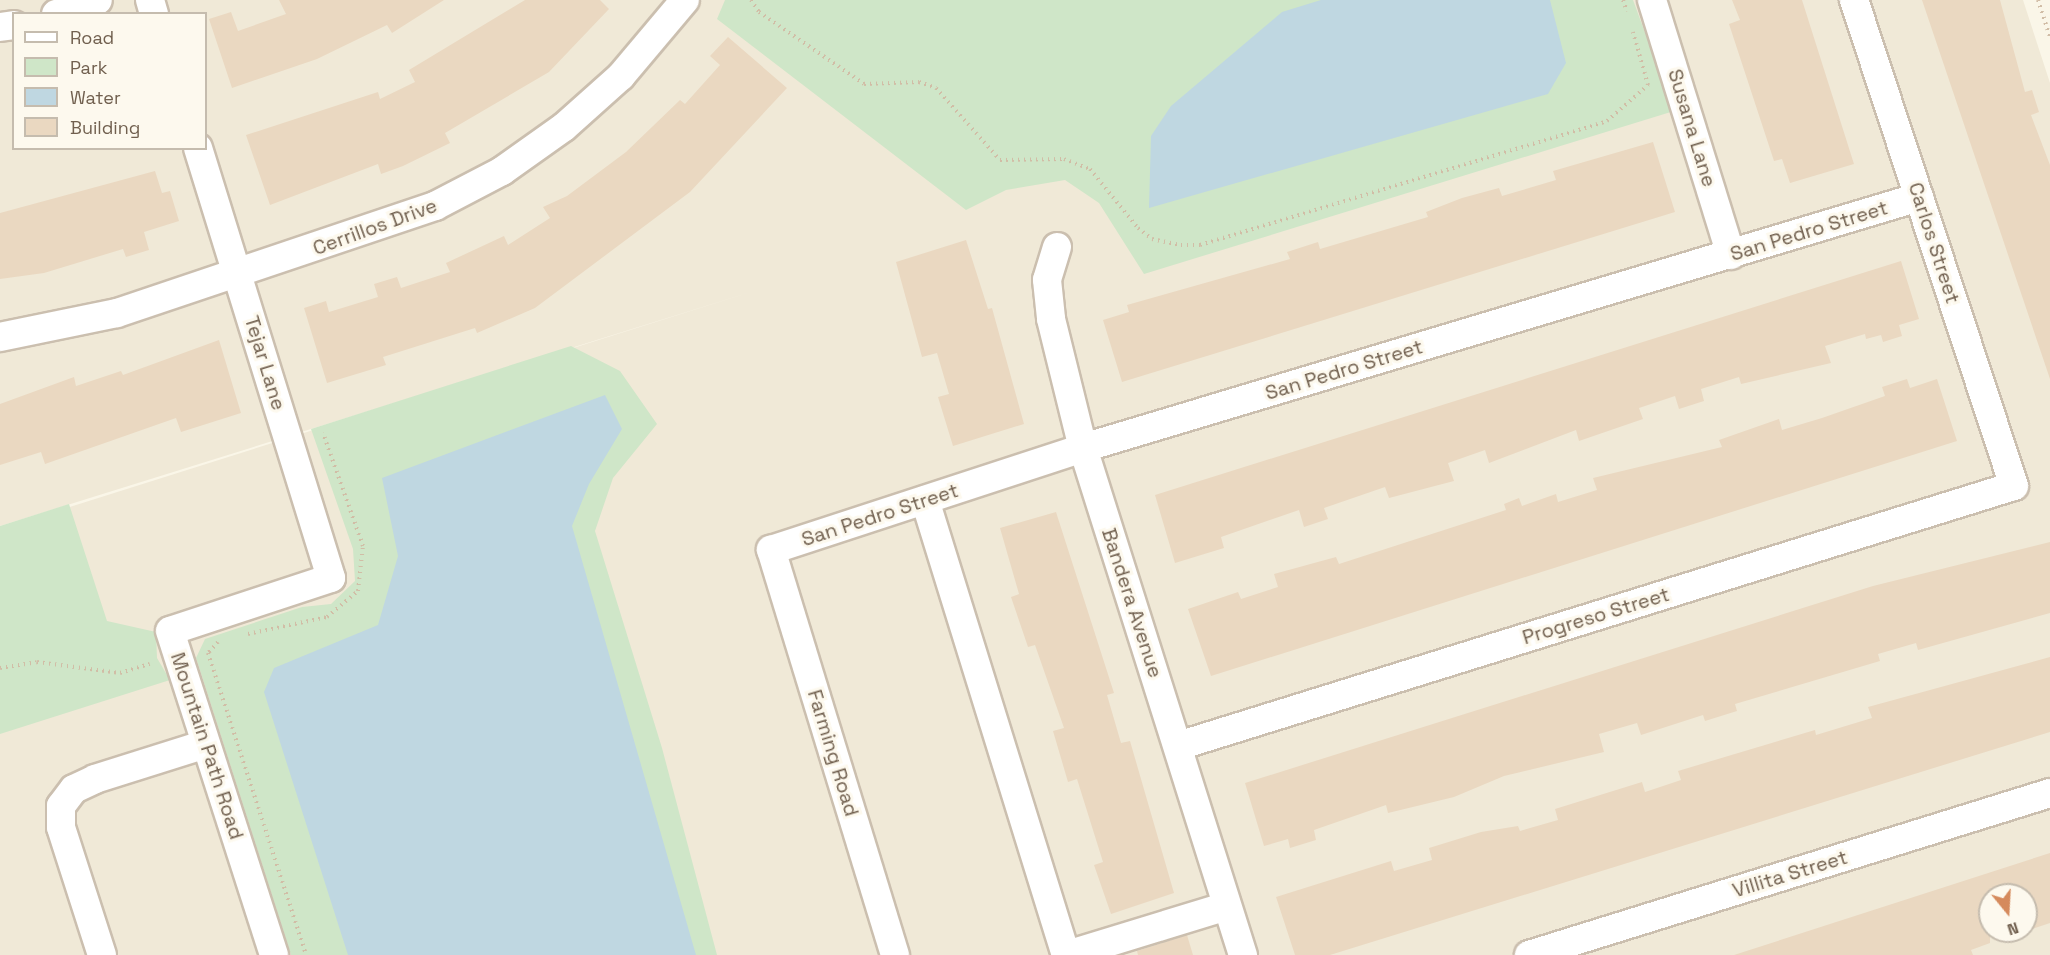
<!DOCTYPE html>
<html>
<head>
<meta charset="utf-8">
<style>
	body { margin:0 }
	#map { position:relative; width:2050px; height:955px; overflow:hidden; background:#faf6e8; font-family:"Space Grotesk",sans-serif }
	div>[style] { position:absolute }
	.residential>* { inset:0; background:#f0e9d7 }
	.green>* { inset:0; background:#cfe6c8 }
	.water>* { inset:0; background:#bfd7e1 }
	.building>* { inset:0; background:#ead8c1 }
	.path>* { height:4px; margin-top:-2px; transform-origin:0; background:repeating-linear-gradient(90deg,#d1bda6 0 1.5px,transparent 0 6px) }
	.roads { filter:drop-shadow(2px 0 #cbbfaf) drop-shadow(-2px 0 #cbbfaf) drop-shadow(0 2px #cbbfaf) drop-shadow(0 -2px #cbbfaf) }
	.minor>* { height:28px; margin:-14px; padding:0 14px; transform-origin:14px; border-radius:14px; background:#fff }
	span { translate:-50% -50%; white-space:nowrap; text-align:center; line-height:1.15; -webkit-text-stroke:6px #fdf9ee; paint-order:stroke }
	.street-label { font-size:20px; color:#71604f }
	.legend { position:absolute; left:12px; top:12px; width:195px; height:138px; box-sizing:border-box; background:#fdf9ee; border:2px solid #c5bcae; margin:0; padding:8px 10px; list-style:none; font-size:18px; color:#71604f }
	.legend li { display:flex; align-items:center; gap:12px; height:30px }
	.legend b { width:30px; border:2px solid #c5bcae }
	.north { position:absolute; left:1978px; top:883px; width:60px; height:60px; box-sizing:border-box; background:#fdf9ee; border:2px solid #c5bcae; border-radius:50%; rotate:162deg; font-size:16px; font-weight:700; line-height:24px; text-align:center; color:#71604f }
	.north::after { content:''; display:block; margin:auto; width:21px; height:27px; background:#d58a5c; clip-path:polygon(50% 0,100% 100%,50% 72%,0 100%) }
</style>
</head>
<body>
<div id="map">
	<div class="residential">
		<i style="clip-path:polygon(evenodd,0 0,2023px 0,2050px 83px,2050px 955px,0 955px,0 529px,757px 290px,0 526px,0 0,14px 14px,206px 14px,206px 148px,14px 148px,14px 14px,0 0,1990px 895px,2026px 895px,2026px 931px,1990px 931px,1990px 895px)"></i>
	</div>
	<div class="green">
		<i style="clip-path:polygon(725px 0,1633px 0,1674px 111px,1144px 274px,1099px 203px,1065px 180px,1006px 190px,966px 210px,717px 19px)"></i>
		<i style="clip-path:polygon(571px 346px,620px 371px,657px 424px,613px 478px,595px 531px,662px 748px,717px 955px,291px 955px,196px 658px,205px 639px,302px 607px,331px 604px,355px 581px,353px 549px,311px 429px)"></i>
		<i style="clip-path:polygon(69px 504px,107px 621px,156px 632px,157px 658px,170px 680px,0 734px,0 526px)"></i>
	</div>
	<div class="water">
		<i style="clip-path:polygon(1321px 0,1550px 0,1566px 63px,1548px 94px,1149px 208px,1151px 136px,1171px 106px,1282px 12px)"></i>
		<i style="clip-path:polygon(605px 395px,622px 429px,589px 484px,572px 526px,696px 955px,348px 955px,264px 692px,274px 668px,378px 625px,398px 556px,382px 478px)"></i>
	</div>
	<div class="building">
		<i style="clip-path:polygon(279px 0,444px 0,392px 33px,387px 25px,317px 59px,232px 88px,209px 19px,231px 12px,238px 31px,286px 14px)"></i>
		<i style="clip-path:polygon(525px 0,600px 0,609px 9px,549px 72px,445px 133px,450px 143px,403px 166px,381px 174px,378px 164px,270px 205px,246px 135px,378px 92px,380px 99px,415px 82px,409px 70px)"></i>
		<i style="clip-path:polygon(1732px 0,1802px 0,1854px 164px,1790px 183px,1782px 159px,1774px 161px,1729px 24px,1740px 20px)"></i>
		<i style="clip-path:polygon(1922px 0,2000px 0,2025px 92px,2032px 90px,2039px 112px,2031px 115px,2050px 165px,2050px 379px)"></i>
		<i style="clip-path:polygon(728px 37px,787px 88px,690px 192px,535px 308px,477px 333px,475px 328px,383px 357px,386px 365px,327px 383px,304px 308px,326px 301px,329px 312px,378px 297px,374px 284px,397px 277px,401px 288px,450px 272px,446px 263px,504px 236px,508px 245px,550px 218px,543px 207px,567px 196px,626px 152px,680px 100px,685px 104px,720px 65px,710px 56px)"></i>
		<i style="clip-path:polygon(1653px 142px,1675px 212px,1122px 382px,1103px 320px,1129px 312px,1127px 305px,1290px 259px,1287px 252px,1318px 242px,1320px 249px,1428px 217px,1426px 212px,1462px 198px,1499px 188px,1502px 196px,1556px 180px,1553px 171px)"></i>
		<i style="clip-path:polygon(155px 171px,162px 193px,170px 191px,179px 221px,144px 232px,149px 250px,126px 257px,123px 249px,44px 273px,0 279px,0 213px)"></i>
		<i style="clip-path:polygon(966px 240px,988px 309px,992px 308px,1024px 424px,953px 446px,938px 397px,949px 394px,937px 353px,922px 357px,896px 262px)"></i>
		<i style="clip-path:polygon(1901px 261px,1919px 319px,1899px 325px,1902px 336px,1883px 342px,1881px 335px,1866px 339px,1865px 334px,1825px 346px,1831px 363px,1741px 384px,1739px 377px,1701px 389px,1704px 401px,1679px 409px,1675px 396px,1639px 408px,1643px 419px,1579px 441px,1576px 430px,1489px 463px,1485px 450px,1448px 463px,1454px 481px,1389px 498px,1385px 487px,1324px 508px,1328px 519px,1304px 527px,1299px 510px,1221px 537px,1224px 548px,1175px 563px,1155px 495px)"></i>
		<i style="clip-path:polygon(219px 340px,241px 413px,181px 432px,176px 418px,45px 464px,41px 452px,0 465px,0 404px,74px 377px,76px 386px,121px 371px,123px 375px)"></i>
		<i style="clip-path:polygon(1907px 379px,1910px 388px,1937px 379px,1957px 441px,1211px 676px,1188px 609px,1238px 592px,1241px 599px,1278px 587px,1274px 574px,1336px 557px,1339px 564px,1506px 510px,1504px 504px,1519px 498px,1522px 506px,1556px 494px,1558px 502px,1597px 490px,1593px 478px,1722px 447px,1719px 440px,1779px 419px,1782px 430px,1822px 418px,1885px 396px,1882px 387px)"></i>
		<i style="clip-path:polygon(1056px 512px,1114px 693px,1107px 695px,1121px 743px,1130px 741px,1174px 893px,1111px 914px,1094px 865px,1103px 862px,1077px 779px,1068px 782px,1053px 731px,1064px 728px,1035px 645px,1028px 647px,1011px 597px,1019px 594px,1000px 528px)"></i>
		<i style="clip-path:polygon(2050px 542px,2050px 613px,1918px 650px,1916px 643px,1878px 654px,1880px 661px,1735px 704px,1737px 711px,1705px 721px,1703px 715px,1641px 735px,1637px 723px,1599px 734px,1604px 752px,1504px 776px,1454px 797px,1388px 813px,1386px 805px,1314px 830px,1316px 840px,1290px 848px,1288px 839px,1264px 846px,1245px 783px,1873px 586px)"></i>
		<i style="clip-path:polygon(2050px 657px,2050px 732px,1330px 955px,1295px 955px,1276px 897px,1391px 861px,1394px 871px,1432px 860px,1429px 848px,1481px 832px,1518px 826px,1520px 831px,1558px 820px,1555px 809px,1642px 782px,1645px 792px,1681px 780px,1678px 771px,1815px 730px,1816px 735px,1872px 718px,1868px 707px)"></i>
		<i style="clip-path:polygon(2050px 853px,2050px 923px,2026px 931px,2026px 895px,1990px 895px,1990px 943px,1971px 950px,1973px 955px,1734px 955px)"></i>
		<i style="clip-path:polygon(1187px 935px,1193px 955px,1138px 955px,1137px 951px)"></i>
	</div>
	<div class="path">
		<i style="left:751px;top:0;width:14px;rotate:56deg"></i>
		<i style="left:759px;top:12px;width:127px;rotate:34.4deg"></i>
		<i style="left:864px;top:84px;width:55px;rotate:-2.1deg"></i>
		<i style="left:919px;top:82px;width:18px;rotate:19deg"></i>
		<i style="left:936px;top:88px;width:96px;rotate:48.4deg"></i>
		<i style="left:1000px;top:160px;width:64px;rotate:-0.9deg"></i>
		<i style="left:1064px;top:159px;width:28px;rotate:21deg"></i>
		<i style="left:1090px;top:169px;width:76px;rotate:50.9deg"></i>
		<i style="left:1138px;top:228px;width:18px;rotate:38deg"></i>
		<i style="left:1152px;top:239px;width:30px;rotate:12deg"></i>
		<i style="left:1181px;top:245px;width:19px"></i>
		<i style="left:1200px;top:245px;width:425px;rotate:-16.9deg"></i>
		<i style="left:1607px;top:121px;width:55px;rotate:-41.3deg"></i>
		<i style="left:1648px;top:85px;width:55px;rotate:-105.8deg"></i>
		<i style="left:1623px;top:0;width:12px;rotate:70deg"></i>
		<i style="left:2038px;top:0;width:40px;rotate:72deg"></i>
		<i style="left:248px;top:634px;width:81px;rotate:-12.1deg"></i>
		<i style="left:327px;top:617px;width:40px;rotate:-40deg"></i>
		<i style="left:358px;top:591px;width:45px;rotate:-83.7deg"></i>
		<i style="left:363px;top:546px;width:120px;rotate:-109.5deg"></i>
		<i style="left:218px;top:642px;width:15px;rotate:132deg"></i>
		<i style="left:208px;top:653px;width:318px;rotate:72deg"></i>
		<i style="left:0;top:668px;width:37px;rotate:-9deg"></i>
		<i style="left:37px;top:662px;width:84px;rotate:7.5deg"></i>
		<i style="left:120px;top:673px;width:31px;rotate:-17deg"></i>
	</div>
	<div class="roads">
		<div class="minor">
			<i style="left:150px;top:0;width:15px;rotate:74deg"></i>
			<i style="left:1652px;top:0;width:267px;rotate:72.8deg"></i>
			<i style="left:56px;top:14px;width:44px;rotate:-18.4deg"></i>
			<i style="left:0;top:27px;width:14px;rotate:-8deg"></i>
			<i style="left:198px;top:148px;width:450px;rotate:72.8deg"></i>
			<i style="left:331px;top:578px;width:169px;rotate:161.8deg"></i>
			<i style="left:170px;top:631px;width:340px;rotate:72.2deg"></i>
			<i style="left:1057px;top:247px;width:34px;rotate:107deg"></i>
			<i style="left:1047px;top:280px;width:39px;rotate:84deg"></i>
			<i style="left:1051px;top:319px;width:133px;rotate:76.1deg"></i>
			<i style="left:1083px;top:448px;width:532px;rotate:72.49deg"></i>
			<i style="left:0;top:337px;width:119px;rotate:-11.6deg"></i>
			<i style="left:117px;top:313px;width:336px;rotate:-18.6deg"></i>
			<i style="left:435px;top:206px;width:76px;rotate:-27.6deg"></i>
			<i style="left:502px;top:171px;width:76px;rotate:-35.4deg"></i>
			<i style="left:564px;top:127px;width:76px;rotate:-41.8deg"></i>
			<i style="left:621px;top:76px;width:99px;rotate:-49.9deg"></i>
			<i style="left:925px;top:500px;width:476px;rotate:72.8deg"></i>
			<i style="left:1178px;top:746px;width:875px;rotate:-17.28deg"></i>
			<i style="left:2014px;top:486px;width:512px;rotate:-108.22deg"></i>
			<i style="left:102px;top:955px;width:134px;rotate:-107.8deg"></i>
			<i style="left:61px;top:827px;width:21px;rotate:-90deg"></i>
			<i style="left:61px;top:806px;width:21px;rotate:-53deg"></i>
			<i style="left:74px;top:789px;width:23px;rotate:-25deg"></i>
			<i style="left:95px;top:779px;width:116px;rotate:-17.5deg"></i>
			<i style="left:895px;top:955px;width:424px;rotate:-107deg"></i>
			<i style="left:771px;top:550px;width:328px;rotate:-18.1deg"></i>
			<i style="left:1083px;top:448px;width:873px;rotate:-16.71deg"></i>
			<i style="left:1067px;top:955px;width:167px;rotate:-17deg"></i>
			<i style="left:1529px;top:955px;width:546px;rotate:-17.27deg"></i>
		</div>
	</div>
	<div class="street-label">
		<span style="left:1692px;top:128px;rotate:73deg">Susana Lane</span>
		<span style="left:375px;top:227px;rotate:-20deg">Cerrillos Drive</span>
		<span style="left:1809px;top:231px;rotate:-17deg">San Pedro Street</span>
		<span style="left:1934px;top:243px;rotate:72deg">Carlos Street</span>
		<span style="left:265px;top:363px;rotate:73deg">Tejar Lane</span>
		<span style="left:1344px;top:370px;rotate:-17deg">San Pedro Street</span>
		<span style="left:880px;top:515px;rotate:-18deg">San Pedro Street</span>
		<span style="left:1132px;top:603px;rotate:72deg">Bandera Avenue</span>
		<span style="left:1596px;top:616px;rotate:-17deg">Progreso Street</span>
		<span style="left:207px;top:746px;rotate:72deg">Mountain Path Road</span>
		<span style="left:833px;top:753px;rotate:73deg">Farming Road</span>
		<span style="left:1790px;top:874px;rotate:-17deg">Villita Street</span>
	</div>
	<ul class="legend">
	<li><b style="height:8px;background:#fff"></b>Road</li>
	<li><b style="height:16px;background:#cfe6c8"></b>Park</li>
	<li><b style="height:16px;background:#bfd7e1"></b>Water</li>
	<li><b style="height:16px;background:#ead8c1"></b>Building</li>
	</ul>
	<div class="north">N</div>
</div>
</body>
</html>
